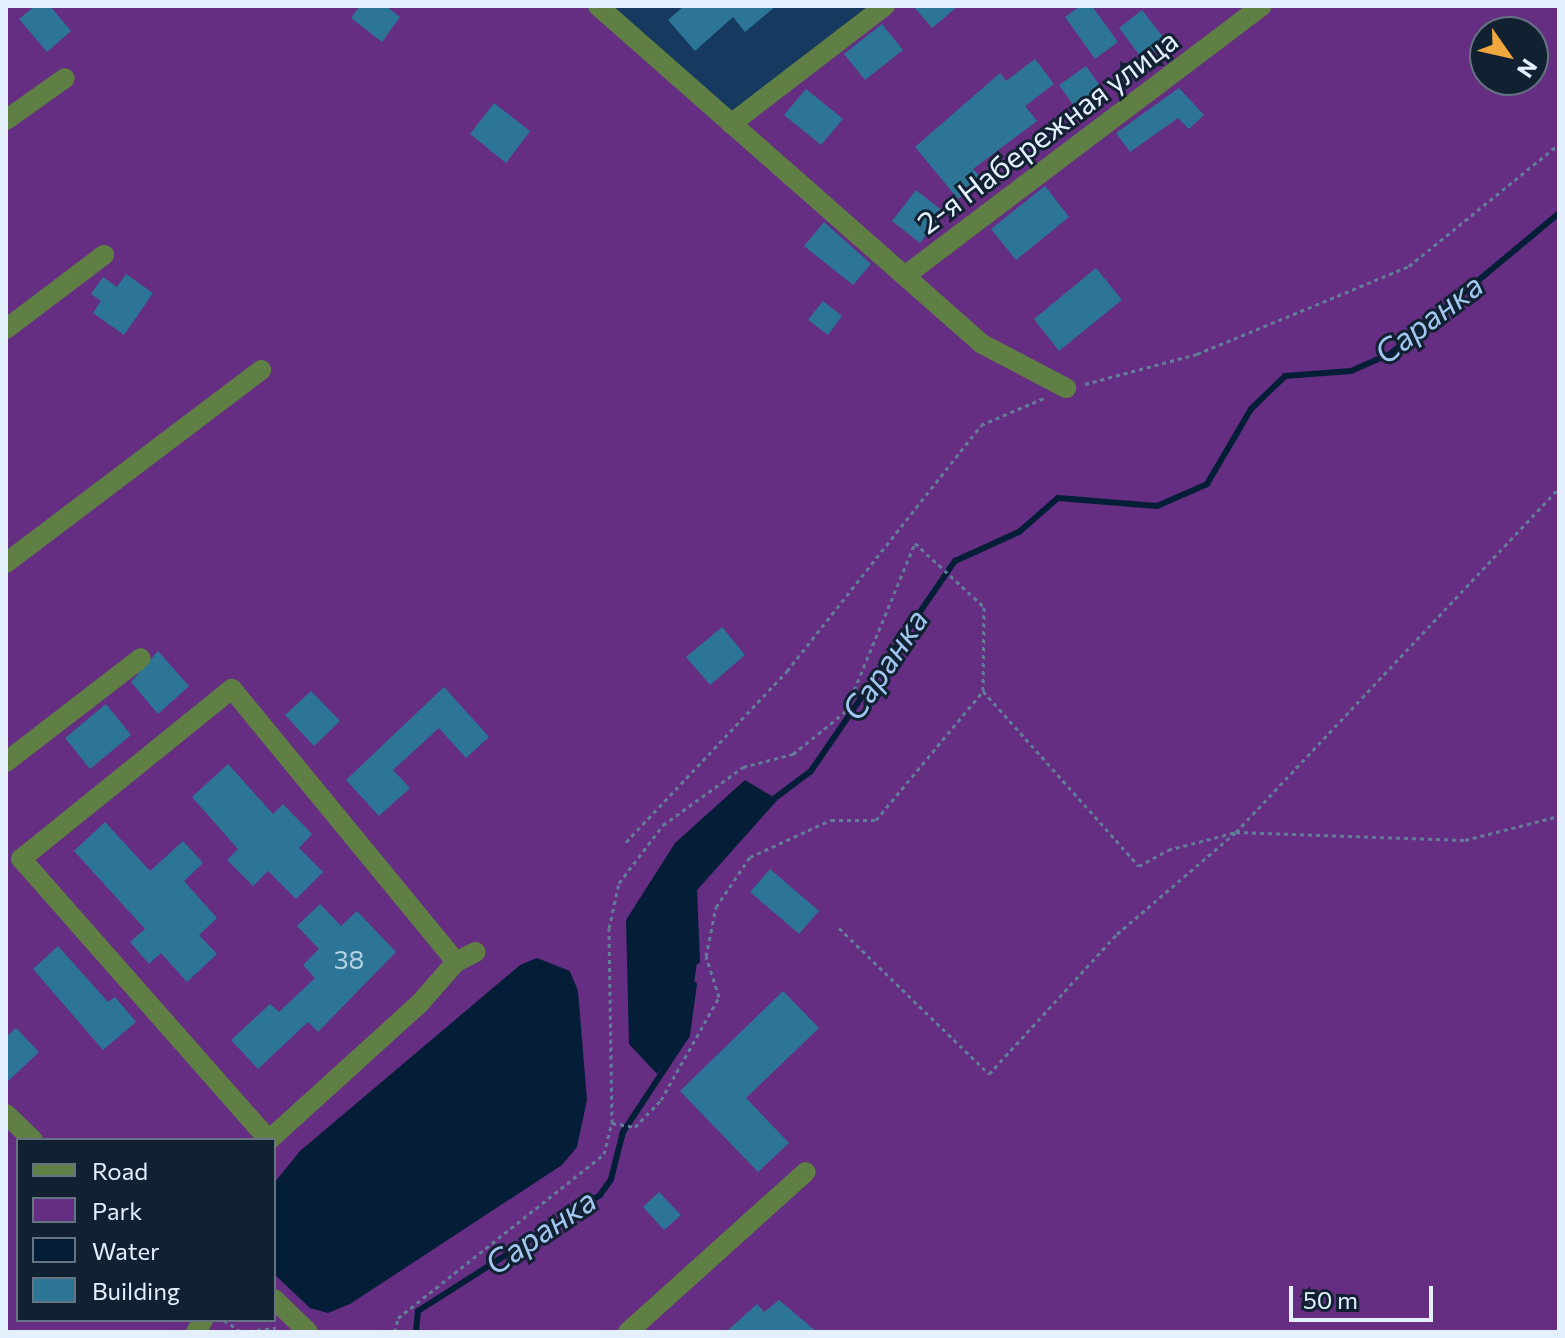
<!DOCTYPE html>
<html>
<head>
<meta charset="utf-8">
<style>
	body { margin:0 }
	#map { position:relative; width:1565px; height:1338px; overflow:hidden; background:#163a5f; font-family:Commissioner,sans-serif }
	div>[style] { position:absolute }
	.green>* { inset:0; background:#652e82 }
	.water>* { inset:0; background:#051e38 }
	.stream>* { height:6px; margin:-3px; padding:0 3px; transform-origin:3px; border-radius:3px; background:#051e38 }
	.building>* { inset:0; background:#2d7596 }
	.path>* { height:3px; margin-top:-1.5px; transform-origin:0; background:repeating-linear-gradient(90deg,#627d99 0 4px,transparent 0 8px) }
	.minor>* { height:20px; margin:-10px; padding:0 10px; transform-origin:10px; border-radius:10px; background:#5f7f44 }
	span { translate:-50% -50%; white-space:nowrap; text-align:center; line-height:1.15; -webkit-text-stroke:6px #112131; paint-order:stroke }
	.number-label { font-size:26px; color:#b6d1e4 }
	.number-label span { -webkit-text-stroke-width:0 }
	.street-label { font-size:30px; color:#e4f0fe }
	.water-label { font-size:32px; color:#a3c7f1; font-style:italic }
	.frame { position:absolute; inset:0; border:8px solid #e4f0fe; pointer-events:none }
	.legend { position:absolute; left:16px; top:1138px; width:260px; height:184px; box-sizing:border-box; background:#112131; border:2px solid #657483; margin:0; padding:10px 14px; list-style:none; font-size:24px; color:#e4f0fe }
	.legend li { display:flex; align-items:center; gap:16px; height:40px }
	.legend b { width:40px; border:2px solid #657483 }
	.north { position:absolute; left:1469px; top:16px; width:80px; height:80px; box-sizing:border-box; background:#112131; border:2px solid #657483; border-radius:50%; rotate:124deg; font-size:22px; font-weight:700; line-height:32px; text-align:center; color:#e4f0fe }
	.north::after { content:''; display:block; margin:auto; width:28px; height:36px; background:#f0a73e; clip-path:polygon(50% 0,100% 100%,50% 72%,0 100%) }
	.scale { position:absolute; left:1289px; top:1286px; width:144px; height:36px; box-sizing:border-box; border:4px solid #e4f0fe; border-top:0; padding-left:10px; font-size:24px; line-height:28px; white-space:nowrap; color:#e4f0fe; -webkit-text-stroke:6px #112131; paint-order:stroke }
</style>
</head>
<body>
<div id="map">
	<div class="green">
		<i style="clip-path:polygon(evenodd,6px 6px,598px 6px,731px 124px,885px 6px,1559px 6px,1559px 1332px,6px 1332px,6px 6px,1485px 32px,1533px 32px,1533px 80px,1485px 80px,1485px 32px,6px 6px,18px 1140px,274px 1140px,274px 1320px,18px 1320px,18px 1140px)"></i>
	</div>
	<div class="water">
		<i style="clip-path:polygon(745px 780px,775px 798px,695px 889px,698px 955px,687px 1035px,657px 1074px,629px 1044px,626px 920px,675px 843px)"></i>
		<i style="clip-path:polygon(537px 958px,570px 971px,578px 991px,587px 1100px,577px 1147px,562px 1165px,350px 1304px,328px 1313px,310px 1308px,274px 1274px,274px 1183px,300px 1151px,520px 965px)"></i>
	</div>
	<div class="stream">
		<i style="left:697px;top:961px;width:72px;rotate:-92.4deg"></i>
		<i style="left:694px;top:889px;width:122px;rotate:-48.3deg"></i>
		<i style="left:775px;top:798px;width:45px;rotate:-36.9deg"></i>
		<i style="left:811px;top:771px;width:255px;rotate:-55.6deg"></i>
		<i style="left:955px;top:561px;width:70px;rotate:-24.4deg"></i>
		<i style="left:1019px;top:532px;width:52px;rotate:-41.1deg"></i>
		<i style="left:1058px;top:498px;width:99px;rotate:4.6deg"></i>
		<i style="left:1157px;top:506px;width:55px;rotate:-23.7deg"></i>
		<i style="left:1207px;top:484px;width:87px;rotate:-59.6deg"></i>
		<i style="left:1251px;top:409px;width:47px;rotate:-44.1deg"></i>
		<i style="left:1285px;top:376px;width:66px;rotate:-4.3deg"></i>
		<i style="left:1351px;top:371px;width:43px;rotate:-23.6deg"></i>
		<i style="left:1390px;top:354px;width:220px;rotate:-39.8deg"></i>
		<i style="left:416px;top:1332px;width:21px;rotate:-85deg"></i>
		<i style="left:418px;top:1311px;width:216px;rotate:-32.5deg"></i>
		<i style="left:600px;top:1195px;width:19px;rotate:-55deg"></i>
		<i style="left:611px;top:1179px;width:49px;rotate:-75.7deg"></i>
		<i style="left:623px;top:1132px;width:116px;rotate:-56.6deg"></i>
		<i style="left:687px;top:1035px;width:51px;rotate:-82.2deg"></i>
	</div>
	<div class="building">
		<i style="clip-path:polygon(35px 6px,50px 6px,71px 31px,47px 52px,19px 19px)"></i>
		<i style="clip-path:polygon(360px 6px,386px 6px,400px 17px,382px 42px,351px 18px)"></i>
		<i style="clip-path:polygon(684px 6px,776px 6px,745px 32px,733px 17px,695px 51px,668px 20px)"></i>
		<i style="clip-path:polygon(913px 6px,958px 6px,932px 28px)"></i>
		<i style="clip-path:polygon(1080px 6px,1092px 6px,1118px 42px,1095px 59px,1065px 17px)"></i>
		<i style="clip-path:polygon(1142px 10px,1167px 42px,1143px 60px,1119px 28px)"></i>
		<i style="clip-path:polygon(882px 24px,903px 50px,865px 80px,844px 54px)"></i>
		<i style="clip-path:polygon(1035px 59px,1054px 84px,1025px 106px,1037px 121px,973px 169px,982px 179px,958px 199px,915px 147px,1000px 73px,1006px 81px)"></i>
		<i style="clip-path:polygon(1086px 66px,1103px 90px,1076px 109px,1059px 85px)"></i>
		<i style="clip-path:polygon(1179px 88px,1204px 115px,1189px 129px,1178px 118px,1130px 152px,1116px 133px)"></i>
		<i style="clip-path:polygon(806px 89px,843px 119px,821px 145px,784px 115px)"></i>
		<i style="clip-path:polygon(494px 103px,530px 131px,506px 163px,470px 134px)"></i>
		<i style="clip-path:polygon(1045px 186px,1069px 217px,1016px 260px,991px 229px)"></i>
		<i style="clip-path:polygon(916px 190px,944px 212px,920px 243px,892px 221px)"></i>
		<i style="clip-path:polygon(824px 222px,871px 264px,853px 285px,804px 246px)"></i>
		<i style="clip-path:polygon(1096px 268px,1122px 300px,1059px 351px,1034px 319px)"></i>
		<i style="clip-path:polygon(126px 274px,153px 293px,124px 335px,93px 313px,101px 301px,91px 294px,103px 277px,117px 287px)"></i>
		<i style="clip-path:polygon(823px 301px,842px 316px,828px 335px,808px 320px)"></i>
		<i style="clip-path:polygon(722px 627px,745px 655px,710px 685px,686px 657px)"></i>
		<i style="clip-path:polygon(158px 651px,189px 686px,158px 714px,131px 682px)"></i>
		<i style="clip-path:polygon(444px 687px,489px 737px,466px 758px,439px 728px,393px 770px,410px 788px,379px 816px,346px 780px)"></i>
		<i style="clip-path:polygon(311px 691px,340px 721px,314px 746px,285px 715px)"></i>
		<i style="clip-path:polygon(106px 704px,131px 735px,90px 769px,65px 738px)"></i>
		<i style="clip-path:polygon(228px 764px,273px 814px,283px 804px,312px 834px,299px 848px,323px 872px,296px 899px,268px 871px,253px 886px,227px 860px,238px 849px,192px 797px)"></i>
		<i style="clip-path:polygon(105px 822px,150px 871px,183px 841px,203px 863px,184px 881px,217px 918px,199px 935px,217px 954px,187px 982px,161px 953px,149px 964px,130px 942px,145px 929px,74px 851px)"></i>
		<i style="clip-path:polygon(770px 869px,819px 911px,799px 934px,750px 892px)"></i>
		<i style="clip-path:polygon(320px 904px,341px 926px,357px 911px,396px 952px,318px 1032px,308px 1022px,258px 1069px,231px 1040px,270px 1004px,279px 1012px,315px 978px,303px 965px,319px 949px,297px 926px)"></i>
		<i style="clip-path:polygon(58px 946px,108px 1002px,115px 997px,136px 1022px,103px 1050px,33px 969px)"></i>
		<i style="clip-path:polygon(783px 991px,819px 1028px,746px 1098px,789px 1143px,758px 1172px,680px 1091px)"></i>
		<i style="clip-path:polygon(16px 1028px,39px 1052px,6px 1083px,6px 1037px)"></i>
		<i style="clip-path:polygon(659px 1192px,681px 1215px,664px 1230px,643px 1207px)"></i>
		<i style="clip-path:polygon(779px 1300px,817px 1332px,726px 1332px,757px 1304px,764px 1312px)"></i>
	</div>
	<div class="path">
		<i style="left:1085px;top:384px;width:116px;rotate:-15deg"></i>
		<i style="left:1197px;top:354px;width:230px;rotate:-22.5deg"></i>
		<i style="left:1409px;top:266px;width:193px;rotate:-39.1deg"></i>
		<i style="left:626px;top:842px;width:235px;rotate:-46.7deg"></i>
		<i style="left:787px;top:671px;width:313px;rotate:-51.7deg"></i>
		<i style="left:981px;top:425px;width:69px;rotate:-23.2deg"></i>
		<i style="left:839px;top:928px;width:209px;rotate:44.2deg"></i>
		<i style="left:989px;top:1074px;width:190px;rotate:-47.6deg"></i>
		<i style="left:1117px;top:934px;width:157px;rotate:-40.6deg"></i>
		<i style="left:1236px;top:832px;width:229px;rotate:2deg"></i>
		<i style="left:1465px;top:840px;width:97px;rotate:-14.3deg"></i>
		<i style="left:612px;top:1123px;width:23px;rotate:10deg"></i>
		<i style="left:635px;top:1127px;width:37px;rotate:-46deg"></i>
		<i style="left:661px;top:1100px;width:118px;rotate:-60.6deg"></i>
		<i style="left:719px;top:997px;width:43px;rotate:-107.6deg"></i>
		<i style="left:706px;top:956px;width:50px;rotate:-78.5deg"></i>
		<i style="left:716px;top:907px;width:60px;rotate:-55.8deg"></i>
		<i style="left:750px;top:857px;width:89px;rotate:-24.6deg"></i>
		<i style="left:831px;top:820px;width:45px"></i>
		<i style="left:876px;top:820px;width:168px;rotate:-50.3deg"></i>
		<i style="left:983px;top:691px;width:234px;rotate:48.3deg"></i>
		<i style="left:1139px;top:866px;width:33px;rotate:-29deg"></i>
		<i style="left:1168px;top:850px;width:70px;rotate:-14.8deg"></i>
		<i style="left:1236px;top:832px;width:472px;rotate:-46.8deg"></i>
		<i style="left:224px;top:1320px;width:21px;rotate:35deg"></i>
		<i style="left:241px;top:1332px;width:35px;rotate:-7deg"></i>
		<i style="left:395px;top:1332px;width:14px;rotate:-78deg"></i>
		<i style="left:398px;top:1318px;width:263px;rotate:-38.5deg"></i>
		<i style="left:604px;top:1154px;width:32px;rotate:-76deg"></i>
		<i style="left:612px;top:1123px;width:195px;rotate:-90.9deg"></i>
		<i style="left:609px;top:928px;width:46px;rotate:-77.5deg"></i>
		<i style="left:619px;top:883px;width:73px;rotate:-52.8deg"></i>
		<i style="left:663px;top:825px;width:99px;rotate:-35.9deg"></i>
		<i style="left:743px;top:767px;width:52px;rotate:-14.6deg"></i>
		<i style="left:793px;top:754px;width:67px;rotate:-38.9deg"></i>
		<i style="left:845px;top:712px;width:183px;rotate:-67.5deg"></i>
		<i style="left:915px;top:543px;width:94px;rotate:42.8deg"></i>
		<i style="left:984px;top:607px;width:84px;rotate:90.7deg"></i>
	</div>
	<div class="minor">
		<i style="left:598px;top:6px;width:512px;rotate:41.35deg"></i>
		<i style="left:982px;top:344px;width:95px;rotate:27.6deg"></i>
		<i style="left:6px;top:120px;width:72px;rotate:-35.4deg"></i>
		<i style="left:731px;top:124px;width:194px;rotate:-37.5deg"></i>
		<i style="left:906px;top:275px;width:446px;rotate:-37.1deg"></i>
		<i style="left:6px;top:329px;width:123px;rotate:-37.1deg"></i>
		<i style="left:6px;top:563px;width:320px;rotate:-37.1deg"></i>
		<i style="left:6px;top:762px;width:170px;rotate:-37.6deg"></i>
		<i style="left:6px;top:1114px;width:37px;rotate:44deg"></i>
		<i style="left:269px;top:1140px;width:375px;rotate:-131.4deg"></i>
		<i style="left:21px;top:859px;width:271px;rotate:-38.9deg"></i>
		<i style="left:232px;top:689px;width:353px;rotate:50.6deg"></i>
		<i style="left:269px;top:1140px;width:204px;rotate:-42.2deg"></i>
		<i style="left:420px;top:1003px;width:55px;rotate:-48.7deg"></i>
		<i style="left:456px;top:962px;width:22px;rotate:-27deg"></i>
		<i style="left:274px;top:1299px;width:47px;rotate:44.1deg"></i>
		<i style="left:196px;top:1332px;width:14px;rotate:-60deg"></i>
		<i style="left:628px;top:1332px;width:239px;rotate:-42deg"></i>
	</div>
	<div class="number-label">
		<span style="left:349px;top:959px">38</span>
	</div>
	<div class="street-label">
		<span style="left:1047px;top:131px;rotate:-37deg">2-я Набережная улица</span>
	</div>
	<div class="water-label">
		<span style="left:1428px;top:318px;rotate:-37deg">Саранка</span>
		<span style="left:884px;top:664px;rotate:-56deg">Саранка</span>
		<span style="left:540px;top:1231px;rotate:-34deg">Саранка</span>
	</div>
	<div class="frame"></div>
	<ul class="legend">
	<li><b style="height:10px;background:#5f7f44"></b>Road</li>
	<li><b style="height:22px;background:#652e82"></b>Park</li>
	<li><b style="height:22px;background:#051e38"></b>Water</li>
	<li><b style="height:22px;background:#2d7596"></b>Building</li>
	</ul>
	<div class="north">N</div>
	<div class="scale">50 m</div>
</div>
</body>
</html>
